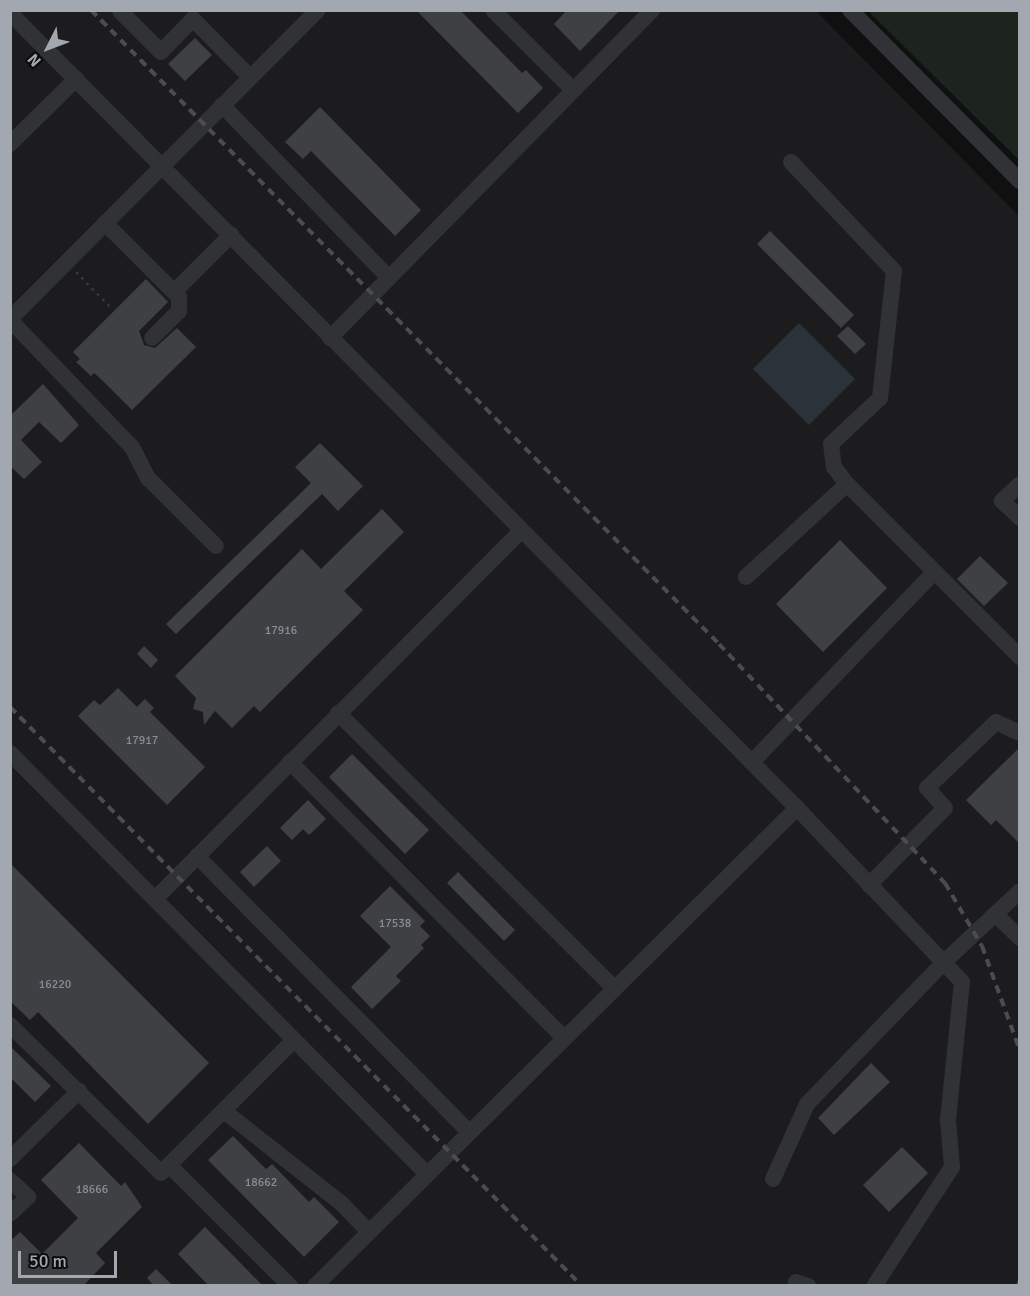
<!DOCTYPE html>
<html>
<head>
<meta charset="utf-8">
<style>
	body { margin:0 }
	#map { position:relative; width:1030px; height:1296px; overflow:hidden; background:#101011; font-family:Signika,sans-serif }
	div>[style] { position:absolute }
	.built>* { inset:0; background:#1c1c1e }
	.green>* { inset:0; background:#1d231d }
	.water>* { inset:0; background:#2b3238 }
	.building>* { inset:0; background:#3f4044 }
	.path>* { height:2px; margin-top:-1px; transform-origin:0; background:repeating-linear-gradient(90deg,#37393c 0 3px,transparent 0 7.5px) }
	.minor>* { height:16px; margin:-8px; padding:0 8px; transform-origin:8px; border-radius:8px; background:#313235 }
	.rail>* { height:4px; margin-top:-2px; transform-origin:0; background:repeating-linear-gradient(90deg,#4a4c50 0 8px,transparent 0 14px) }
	span { translate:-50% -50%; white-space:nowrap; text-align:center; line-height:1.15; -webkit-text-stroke:6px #0b0b0c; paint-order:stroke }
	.number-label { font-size:12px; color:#8a8d95 }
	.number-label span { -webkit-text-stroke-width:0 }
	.frame { position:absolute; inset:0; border:12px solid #a3a7b0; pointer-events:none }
	.north { position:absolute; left:18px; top:18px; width:60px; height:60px; -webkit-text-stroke:4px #0b0b0c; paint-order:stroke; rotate:228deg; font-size:16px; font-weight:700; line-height:24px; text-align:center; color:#a3a7b0 }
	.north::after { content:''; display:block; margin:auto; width:21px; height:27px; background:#a3a7b0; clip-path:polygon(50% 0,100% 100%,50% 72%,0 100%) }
	.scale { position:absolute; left:18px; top:1251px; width:99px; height:27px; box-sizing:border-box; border:3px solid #a3a7b0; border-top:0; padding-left:8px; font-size:18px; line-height:21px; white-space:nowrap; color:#a3a7b0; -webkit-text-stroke:4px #0b0b0c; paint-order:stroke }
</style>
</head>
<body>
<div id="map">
	<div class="built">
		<i style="clip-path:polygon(11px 11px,816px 11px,1019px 216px,1019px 1285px,11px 1285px)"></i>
	</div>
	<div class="green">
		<i style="clip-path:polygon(868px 11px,1019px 11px,1019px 160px)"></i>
	</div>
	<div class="water">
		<i style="clip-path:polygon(799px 323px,855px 379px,809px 425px,753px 369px)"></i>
	</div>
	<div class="building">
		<i style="clip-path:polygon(416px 10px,460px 10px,522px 73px,526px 70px,543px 88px,518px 113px)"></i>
		<i style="clip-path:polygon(567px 10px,620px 10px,580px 51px,554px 24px)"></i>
		<i style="clip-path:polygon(195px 38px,212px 55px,185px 81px,168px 64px)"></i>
		<i style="clip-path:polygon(320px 107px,421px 210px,395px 236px,311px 151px,303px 159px,285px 142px)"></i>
		<i style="clip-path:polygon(770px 231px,854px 315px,841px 328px,757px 244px)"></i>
		<i style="clip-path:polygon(146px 279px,168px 302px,139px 331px,144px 345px,155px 348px,177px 328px,196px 347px,132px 410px,102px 380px,94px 373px,91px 376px,76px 362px,80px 359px,73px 352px)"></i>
		<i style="clip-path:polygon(848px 326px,866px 344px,855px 354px,837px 336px)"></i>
		<i style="clip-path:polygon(43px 384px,79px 425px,61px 443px,39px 422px,21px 440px,42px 462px,24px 479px,10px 466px,10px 416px)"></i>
		<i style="clip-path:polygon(320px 443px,363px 486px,338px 511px,322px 494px,176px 634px,166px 624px,311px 483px,295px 467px)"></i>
		<i style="clip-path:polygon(382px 509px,404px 532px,344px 591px,363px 610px,260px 712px,254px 706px,232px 728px,215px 711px,204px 725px,203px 712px,193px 709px,196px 698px,175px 676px,302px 549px,321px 569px)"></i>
		<i style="clip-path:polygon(840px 540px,887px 588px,823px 652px,776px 604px)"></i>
		<i style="clip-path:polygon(980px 556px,1008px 583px,984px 606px,957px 579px)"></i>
		<i style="clip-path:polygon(144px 646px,158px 660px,151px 668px,137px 654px)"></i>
		<i style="clip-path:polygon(118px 688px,137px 707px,145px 699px,154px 708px,150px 712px,205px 767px,167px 805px,78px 716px,94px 700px,100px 705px)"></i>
		<i style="clip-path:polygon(1020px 747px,1020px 844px,996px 820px,991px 825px,966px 800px)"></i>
		<i style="clip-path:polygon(352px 754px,429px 830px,405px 854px,329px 777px)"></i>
		<i style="clip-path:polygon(308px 800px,326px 819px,309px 835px,303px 829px,292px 840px,280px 828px)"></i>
		<i style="clip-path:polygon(267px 846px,281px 861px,254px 887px,240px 872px)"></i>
		<i style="clip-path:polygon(10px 863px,209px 1063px,148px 1124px,38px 1012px,30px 1020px,10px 1001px)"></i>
		<i style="clip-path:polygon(458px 872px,515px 930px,504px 941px,447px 883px)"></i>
		<i style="clip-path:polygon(390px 886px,425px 921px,420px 926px,430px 936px,421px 945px,424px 948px,396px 976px,401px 981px,372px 1009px,351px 987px,391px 947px,360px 916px)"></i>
		<i style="clip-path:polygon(10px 1046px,51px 1086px,35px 1102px,10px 1077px)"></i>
		<i style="clip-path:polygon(871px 1063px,890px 1082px,834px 1135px,818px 1118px)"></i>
		<i style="clip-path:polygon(233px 1136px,266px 1169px,272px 1164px,309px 1202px,314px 1197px,339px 1222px,304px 1257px,208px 1160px)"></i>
		<i style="clip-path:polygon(79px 1143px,121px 1186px,125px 1182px,142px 1207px,96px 1253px,105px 1263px,83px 1286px,10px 1286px,10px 1241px,20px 1232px,42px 1254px,78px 1218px,41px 1180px)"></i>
		<i style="clip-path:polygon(902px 1147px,928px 1173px,889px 1212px,863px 1185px)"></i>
		<i style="clip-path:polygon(205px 1227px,263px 1286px,209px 1286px,178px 1254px)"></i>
		<i style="clip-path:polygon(156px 1269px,173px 1286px,154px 1286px,147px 1278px)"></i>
	</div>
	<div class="path">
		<i style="left:76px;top:272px;width:52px;rotate:45.8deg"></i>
	</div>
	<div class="minor">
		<i style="left:493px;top:10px;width:113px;rotate:45deg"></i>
		<i style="left:850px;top:10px;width:241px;rotate:45.2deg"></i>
		<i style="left:120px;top:11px;width:58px;rotate:45deg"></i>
		<i style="left:161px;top:52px;width:46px;rotate:-45.9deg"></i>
		<i style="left:193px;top:19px;width:81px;rotate:45.5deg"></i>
		<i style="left:10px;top:13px;width:1119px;rotate:45.29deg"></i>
		<i style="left:797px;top:808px;width:240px;rotate:46.5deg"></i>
		<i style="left:962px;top:982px;width:139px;rotate:95.8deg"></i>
		<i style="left:948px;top:1120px;width:47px;rotate:85.1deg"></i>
		<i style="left:952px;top:1167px;width:142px;rotate:123.2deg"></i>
		<i style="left:222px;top:105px;width:240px;rotate:46deg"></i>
		<i style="left:10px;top:144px;width:93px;rotate:-44.6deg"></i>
		<i style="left:791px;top:162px;width:150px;rotate:46.6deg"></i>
		<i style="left:894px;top:271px;width:128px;rotate:96.3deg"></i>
		<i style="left:880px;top:398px;width:67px;rotate:136.8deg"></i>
		<i style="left:831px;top:444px;width:23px;rotate:83deg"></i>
		<i style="left:834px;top:467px;width:21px;rotate:53deg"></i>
		<i style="left:105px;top:223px;width:105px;rotate:45deg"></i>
		<i style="left:179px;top:297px;width:14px;rotate:90deg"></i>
		<i style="left:179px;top:311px;width:38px;rotate:135deg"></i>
		<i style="left:174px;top:292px;width:81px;rotate:-45deg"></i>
		<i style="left:10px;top:319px;width:436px;rotate:-45.1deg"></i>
		<i style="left:10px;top:320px;width:176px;rotate:46.2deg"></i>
		<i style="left:132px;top:447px;width:35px;rotate:63deg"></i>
		<i style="left:148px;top:478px;width:96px;rotate:45deg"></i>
		<i style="left:330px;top:338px;width:460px;rotate:-45.5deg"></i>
		<i style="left:1020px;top:484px;width:25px;rotate:137deg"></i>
		<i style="left:1002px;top:501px;width:25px;rotate:43deg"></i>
		<i style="left:746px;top:577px;width:137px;rotate:-42.6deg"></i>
		<i style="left:847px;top:484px;width:245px;rotate:45deg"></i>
		<i style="left:338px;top:713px;width:391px;rotate:44.9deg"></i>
		<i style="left:10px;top:753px;width:593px;rotate:45.27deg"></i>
		<i style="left:290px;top:762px;width:389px;rotate:45.2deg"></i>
		<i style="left:752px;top:762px;width:263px;rotate:-46.2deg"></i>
		<i style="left:197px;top:856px;width:388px;rotate:45.4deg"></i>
		<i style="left:869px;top:885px;width:108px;rotate:-45.4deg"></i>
		<i style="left:945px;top:808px;width:27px;rotate:-132deg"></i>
		<i style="left:927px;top:788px;width:95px;rotate:-43.7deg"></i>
		<i style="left:996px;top:722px;width:26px;rotate:25deg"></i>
		<i style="left:156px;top:898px;width:518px;rotate:-45.16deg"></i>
		<i style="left:995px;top:914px;width:35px;rotate:44deg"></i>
		<i style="left:10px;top:1025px;width:211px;rotate:44.4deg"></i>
		<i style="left:161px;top:1173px;width:187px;rotate:-45deg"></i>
		<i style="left:224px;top:1111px;width:150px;rotate:38.2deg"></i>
		<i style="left:342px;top:1204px;width:39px;rotate:46deg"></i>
		<i style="left:10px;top:1159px;width:97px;rotate:-44.6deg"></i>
		<i style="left:169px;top:1165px;width:171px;rotate:45deg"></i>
		<i style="left:773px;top:1179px;width:82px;rotate:-65.6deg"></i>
		<i style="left:807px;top:1104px;width:196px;rotate:-46deg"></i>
		<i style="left:943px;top:963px;width:105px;rotate:-43.1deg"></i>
		<i style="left:10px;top:1180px;width:25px;rotate:43deg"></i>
		<i style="left:28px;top:1197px;width:25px;rotate:137deg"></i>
		<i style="left:796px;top:1282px;width:13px;rotate:18deg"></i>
		<i style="left:315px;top:1286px;width:679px;rotate:-44.76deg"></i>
	</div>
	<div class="rail">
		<i style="left:91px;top:10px;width:892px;rotate:45.27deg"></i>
		<i style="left:719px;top:644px;width:329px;rotate:46.6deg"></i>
		<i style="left:945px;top:883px;width:73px;rotate:59.6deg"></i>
		<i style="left:982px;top:946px;width:112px;rotate:70.1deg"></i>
		<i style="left:10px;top:707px;width:814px;rotate:45.35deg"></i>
		<i style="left:1018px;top:1286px;width:6px;rotate:-72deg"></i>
	</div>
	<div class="number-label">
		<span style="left:281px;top:631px">17916</span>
		<span style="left:142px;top:741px">17917</span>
		<span style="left:395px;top:924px">17538</span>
		<span style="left:55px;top:985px">16220</span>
		<span style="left:261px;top:1183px">18662</span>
		<span style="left:92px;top:1190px">18666</span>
	</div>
	<div class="frame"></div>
	<div class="north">N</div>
	<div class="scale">50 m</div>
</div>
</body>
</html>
